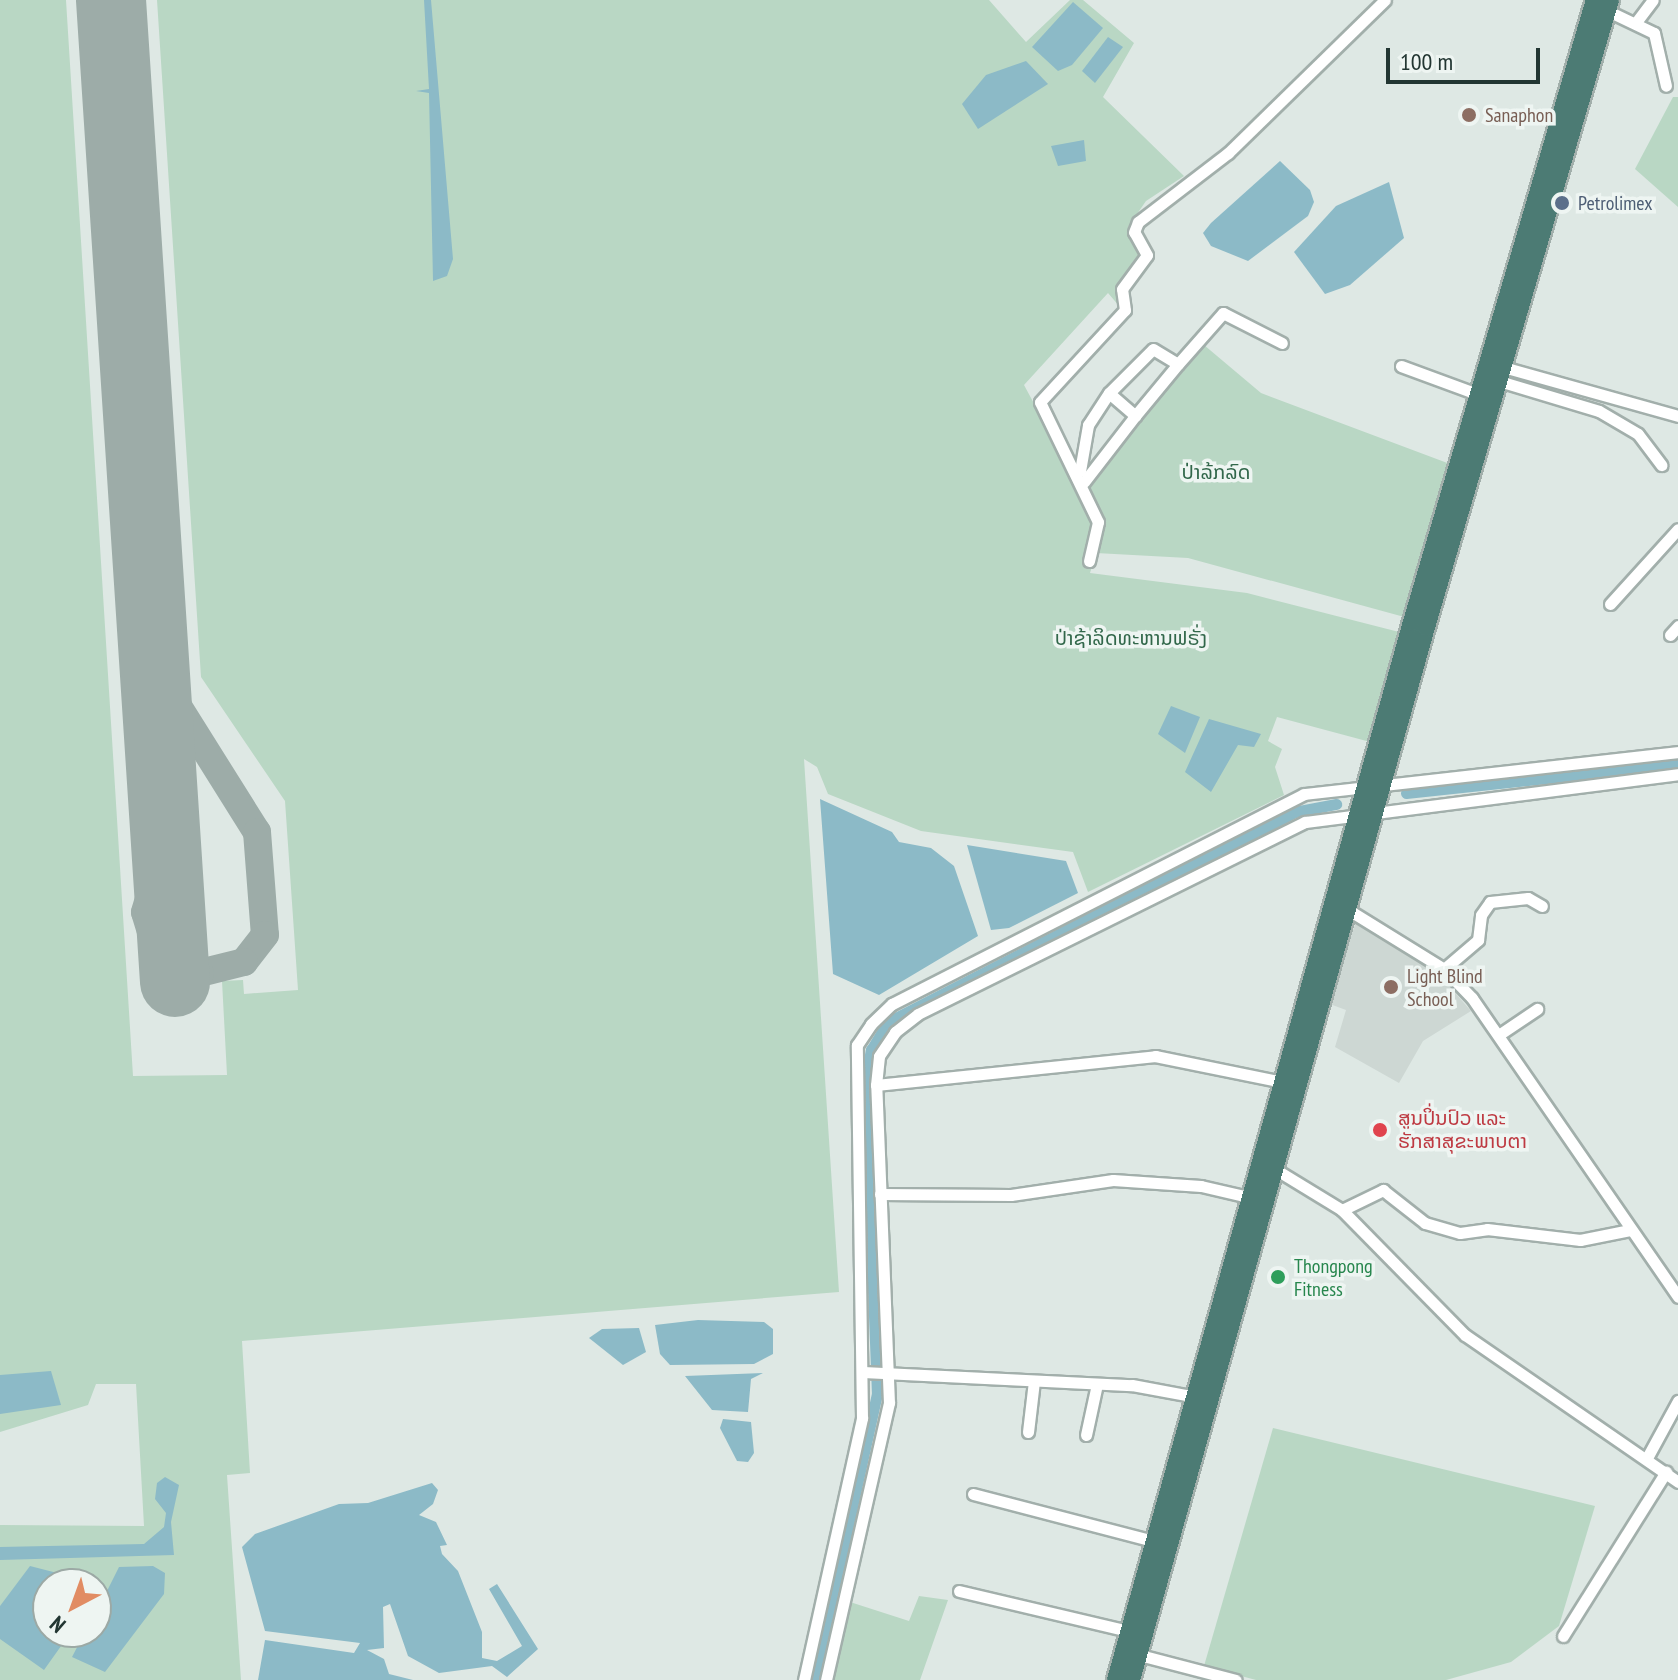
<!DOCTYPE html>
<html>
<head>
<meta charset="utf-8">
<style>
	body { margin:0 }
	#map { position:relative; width:1678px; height:1680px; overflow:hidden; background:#dee8e4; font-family:"PT Sans Narrow","Noto Sans Lao",sans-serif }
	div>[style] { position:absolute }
	.built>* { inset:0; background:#cdd7d3 }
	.green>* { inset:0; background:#b9d7c4 }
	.water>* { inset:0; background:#8cbac7 }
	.canal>* { height:11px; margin:-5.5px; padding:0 5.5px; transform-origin:5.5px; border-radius:5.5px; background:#8cbac7 }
	.taxiway>* { height:28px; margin:-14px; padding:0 14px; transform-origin:14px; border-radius:14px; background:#9daca8 }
	.runway>* { height:70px; margin:-35px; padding:0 35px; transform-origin:35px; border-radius:35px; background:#9daca8 }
	.roads { filter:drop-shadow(2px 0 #a2afab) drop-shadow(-2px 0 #a2afab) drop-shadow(0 2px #a2afab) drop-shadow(0 -2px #a2afab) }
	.minor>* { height:11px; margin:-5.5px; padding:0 5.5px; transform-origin:5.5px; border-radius:5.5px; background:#fff }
	.trunk>* { height:18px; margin:-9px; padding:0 9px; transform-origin:9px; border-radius:9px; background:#4c7b74 }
	.dots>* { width:22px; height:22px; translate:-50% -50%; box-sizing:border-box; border:4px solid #eef5f2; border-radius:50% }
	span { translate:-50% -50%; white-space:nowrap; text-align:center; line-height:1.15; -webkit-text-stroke:7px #eef5f2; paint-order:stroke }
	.education-label { font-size:20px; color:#785e54 }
	.left { translate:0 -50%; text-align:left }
	.service-label { font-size:20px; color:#4e5e75 }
	.park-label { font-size:20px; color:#31674a }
	.health-label { font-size:20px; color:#be3a42 }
	.leisure-label { font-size:20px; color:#27864d }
	.north { position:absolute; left:32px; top:1568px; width:80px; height:80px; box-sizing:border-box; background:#eef5f2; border:2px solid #9ca9a5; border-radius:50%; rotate:221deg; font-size:22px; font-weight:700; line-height:32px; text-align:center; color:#223632 }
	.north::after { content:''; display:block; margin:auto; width:28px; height:36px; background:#e18c63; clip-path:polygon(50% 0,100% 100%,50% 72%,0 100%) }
	.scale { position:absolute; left:1386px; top:48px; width:154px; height:36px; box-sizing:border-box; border:4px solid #223632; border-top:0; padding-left:10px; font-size:24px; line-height:28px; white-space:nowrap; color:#223632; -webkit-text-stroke:6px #eef5f2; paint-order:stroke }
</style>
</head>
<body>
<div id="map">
	<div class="built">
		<i style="clip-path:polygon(1356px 922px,1435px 970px,1471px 1011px,1423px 1041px,1399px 1083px,1335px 1047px,1346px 1010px,1327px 1003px)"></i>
	</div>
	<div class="green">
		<i style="clip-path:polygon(evenodd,0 0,66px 0,133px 1076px,227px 1075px,222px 981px,243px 980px,244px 994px,298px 990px,285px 801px,201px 677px,157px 0,989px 0,1026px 42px,1070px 0,1083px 0,1134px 43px,1103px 97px,1184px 176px,1146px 201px,1128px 227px,1140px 259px,1120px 307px,1108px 293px,1024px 385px,1076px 481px,1086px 480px,1204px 345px,1261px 393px,1450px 464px,1408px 618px,1188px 558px,1096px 553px,1090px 573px,1247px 593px,1403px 633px,1374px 743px,1277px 717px,1268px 741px,1282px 749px,1275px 767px,1284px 795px,1088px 892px,1073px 852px,921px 831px,828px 794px,817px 767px,804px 759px,839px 1292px,242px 1341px,250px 1473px,227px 1475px,241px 1680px,0 1680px,0 1525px,144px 1526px,136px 1384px,96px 1384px,88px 1405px,0 1432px,0 0,48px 1584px,96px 1584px,96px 1632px,48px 1632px,48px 1584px)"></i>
		<i style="clip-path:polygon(1673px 97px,1678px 97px,1678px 207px,1635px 169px)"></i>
		<i style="clip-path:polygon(1273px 1428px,1595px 1506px,1559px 1626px,1511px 1662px,1446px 1680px,1256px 1680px,1204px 1666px)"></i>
		<i style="clip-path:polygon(919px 1596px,948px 1600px,920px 1680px,832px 1680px,850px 1602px,909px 1621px)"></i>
	</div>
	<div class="water">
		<i style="clip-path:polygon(424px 0,431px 0,453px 259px,447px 276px,433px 281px,429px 93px,416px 91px,429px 89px)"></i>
		<i style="clip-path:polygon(1073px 2px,1103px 28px,1072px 65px,1058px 71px,1032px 47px)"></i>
		<i style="clip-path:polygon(1108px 37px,1123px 47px,1095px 83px,1082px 71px)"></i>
		<i style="clip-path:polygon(1026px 61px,1048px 84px,978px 129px,962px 104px,986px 75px)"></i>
		<i style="clip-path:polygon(1084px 140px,1086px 161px,1058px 166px,1051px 146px)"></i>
		<i style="clip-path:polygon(1280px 161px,1310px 190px,1314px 202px,1308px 216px,1248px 261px,1211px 246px,1203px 233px,1211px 223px)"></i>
		<i style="clip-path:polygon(1389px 182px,1404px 238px,1350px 285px,1325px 294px,1294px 252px,1336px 206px)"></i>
		<i style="clip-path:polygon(1171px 706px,1200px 717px,1185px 753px,1158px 734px)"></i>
		<i style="clip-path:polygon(1209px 719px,1261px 734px,1254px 747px,1238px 745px,1211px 792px,1185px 772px)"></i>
		<i style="clip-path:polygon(820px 799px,892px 832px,899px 842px,931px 848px,954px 866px,978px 936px,879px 995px,833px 974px)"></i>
		<i style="clip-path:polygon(967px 845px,1066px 861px,1078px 893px,1009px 928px,991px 930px)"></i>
		<i style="clip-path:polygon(698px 1320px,764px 1322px,773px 1329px,773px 1354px,754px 1364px,670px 1365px,660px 1354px,655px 1325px)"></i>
		<i style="clip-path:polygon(639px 1328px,646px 1352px,623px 1365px,589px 1338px,602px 1329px)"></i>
		<i style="clip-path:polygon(51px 1371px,61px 1405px,0 1414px,0 1375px)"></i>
		<i style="clip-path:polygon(763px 1373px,751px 1379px,748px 1412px,712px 1410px,685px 1376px)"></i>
		<i style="clip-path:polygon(723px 1419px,751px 1422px,754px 1453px,748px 1462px,737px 1461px,720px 1428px)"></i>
		<i style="clip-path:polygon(165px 1477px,179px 1485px,171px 1522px,174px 1555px,0 1560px,0 1547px,144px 1544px,164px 1527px,166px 1513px,155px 1499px,157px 1483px)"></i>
		<i style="clip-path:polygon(432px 1483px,438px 1490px,433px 1504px,419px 1515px,436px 1522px,447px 1545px,440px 1546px,442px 1554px,458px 1571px,482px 1632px,482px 1658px,497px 1661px,522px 1646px,489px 1589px,497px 1584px,538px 1649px,507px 1677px,492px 1666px,439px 1673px,408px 1656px,390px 1604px,383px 1607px,384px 1648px,367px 1650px,384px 1659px,389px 1674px,413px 1680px,258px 1680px,265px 1640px,354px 1653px,360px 1643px,265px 1631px,242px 1547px,255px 1534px,339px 1504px,368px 1503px)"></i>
		<i style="clip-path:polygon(30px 1566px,92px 1582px,48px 1584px,48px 1632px,71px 1632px,44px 1670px,0 1639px,0 1606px)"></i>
		<i style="clip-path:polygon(153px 1566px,165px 1573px,164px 1594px,105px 1672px,72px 1657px,85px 1632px,96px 1632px,96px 1613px,119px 1567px)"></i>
	</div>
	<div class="canal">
		<i style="left:1406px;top:793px;width:274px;rotate:-6.1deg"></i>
		<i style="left:814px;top:1680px;width:293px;rotate:-77.6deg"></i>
		<i style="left:877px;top:1394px;width:311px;rotate:-92.2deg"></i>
		<i style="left:865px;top:1083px;width:34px;rotate:-80deg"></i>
		<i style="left:871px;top:1050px;width:33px;rotate:-59deg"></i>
		<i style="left:888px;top:1022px;width:457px;rotate:-27.3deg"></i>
		<i style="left:1294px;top:812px;width:43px;rotate:-10.8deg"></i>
	</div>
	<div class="taxiway">
		<i style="left:150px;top:602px;width:83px;rotate:80.3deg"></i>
		<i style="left:164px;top:684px;width:175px;rotate:57.9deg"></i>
		<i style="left:257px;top:832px;width:103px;rotate:85.6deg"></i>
		<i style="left:265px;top:935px;width:34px;rotate:128deg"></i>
		<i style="left:244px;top:962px;width:45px;rotate:166deg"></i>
		<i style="left:200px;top:973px;width:28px;rotate:-159deg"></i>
		<i style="left:174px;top:963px;width:26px;rotate:-137deg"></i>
		<i style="left:155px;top:945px;width:34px;rotate:-107deg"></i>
		<i style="left:145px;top:912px;width:73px;rotate:-73.3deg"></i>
	</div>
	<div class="runway">
		<i style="left:111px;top:0;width:984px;rotate:86.27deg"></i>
	</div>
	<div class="roads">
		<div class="minor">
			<i style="left:1608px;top:11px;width:51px;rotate:25.6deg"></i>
			<i style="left:1654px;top:33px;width:54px;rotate:77.2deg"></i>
			<i style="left:1637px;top:21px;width:26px;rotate:-53deg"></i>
			<i style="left:1178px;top:364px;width:68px;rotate:-48.6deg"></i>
			<i style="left:1223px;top:313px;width:66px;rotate:27deg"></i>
			<i style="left:1401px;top:366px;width:84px;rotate:20.2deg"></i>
			<i style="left:1503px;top:367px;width:182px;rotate:15.6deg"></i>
			<i style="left:1499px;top:381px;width:104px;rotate:16.7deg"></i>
			<i style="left:1599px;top:411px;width:45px;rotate:30.5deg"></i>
			<i style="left:1638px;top:434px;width:39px;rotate:53deg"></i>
			<i style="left:1109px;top:393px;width:62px;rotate:-45deg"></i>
			<i style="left:1153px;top:349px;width:29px;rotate:31deg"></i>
			<i style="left:1178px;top:364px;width:67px;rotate:129.6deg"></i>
			<i style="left:1080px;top:471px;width:47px;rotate:-80.1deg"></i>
			<i style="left:1088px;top:425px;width:38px;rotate:-57deg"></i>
			<i style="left:1109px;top:393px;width:35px;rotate:41deg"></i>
			<i style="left:1135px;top:416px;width:83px;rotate:127.7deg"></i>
			<i style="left:1089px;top:561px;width:40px;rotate:-77deg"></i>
			<i style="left:1098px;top:522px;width:133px;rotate:-115.8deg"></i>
			<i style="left:1040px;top:402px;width:125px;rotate:-47.3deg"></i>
			<i style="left:1125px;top:310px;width:21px;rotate:-98deg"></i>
			<i style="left:1122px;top:289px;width:42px;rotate:-53.7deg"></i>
			<i style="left:1147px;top:255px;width:26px;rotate:-119deg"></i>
			<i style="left:1134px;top:232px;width:11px;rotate:-68deg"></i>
			<i style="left:1138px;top:222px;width:113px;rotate:-37.5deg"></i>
			<i style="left:1228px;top:153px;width:219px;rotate:-44.3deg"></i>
			<i style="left:1610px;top:604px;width:101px;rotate:-47.8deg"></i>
			<i style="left:1670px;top:635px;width:12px;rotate:-48deg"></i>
			<i style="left:1347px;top:909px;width:114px;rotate:31.7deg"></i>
			<i style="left:1444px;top:969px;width:40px;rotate:46deg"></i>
			<i style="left:1472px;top:998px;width:363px;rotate:55.4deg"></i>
			<i style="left:1444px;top:969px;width:45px;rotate:-40.5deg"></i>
			<i style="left:1478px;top:940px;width:25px;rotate:-83deg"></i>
			<i style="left:1481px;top:915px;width:16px;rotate:-55deg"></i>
			<i style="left:1490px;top:902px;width:38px;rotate:-6deg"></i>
			<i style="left:1528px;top:898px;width:16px;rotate:30deg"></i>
			<i style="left:1500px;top:1034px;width:45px;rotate:-34deg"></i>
			<i style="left:876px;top:1085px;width:281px;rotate:-5.9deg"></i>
			<i style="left:1155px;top:1056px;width:131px;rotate:11.5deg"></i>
			<i style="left:1270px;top:1166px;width:84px;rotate:31.4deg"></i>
			<i style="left:1342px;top:1210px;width:175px;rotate:45.5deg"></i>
			<i style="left:1465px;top:1335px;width:259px;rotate:34.6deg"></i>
			<i style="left:880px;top:1194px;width:131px;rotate:0.4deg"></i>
			<i style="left:1011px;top:1195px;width:103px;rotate:-8.4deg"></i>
			<i style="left:1113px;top:1180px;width:88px;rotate:3.9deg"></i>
			<i style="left:1201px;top:1186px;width:57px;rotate:13.1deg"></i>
			<i style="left:1342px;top:1210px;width:46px;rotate:-26deg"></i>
			<i style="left:1383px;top:1190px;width:53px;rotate:38.2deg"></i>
			<i style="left:1425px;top:1223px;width:36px;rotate:16deg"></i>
			<i style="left:1460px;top:1233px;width:27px;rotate:-8deg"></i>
			<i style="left:1487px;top:1229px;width:94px;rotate:6.7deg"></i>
			<i style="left:1580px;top:1240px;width:51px;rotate:-11.3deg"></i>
			<i style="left:863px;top:1372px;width:269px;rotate:2.8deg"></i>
			<i style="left:1132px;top:1385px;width:65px;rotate:10.6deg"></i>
			<i style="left:1028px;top:1432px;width:51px;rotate:-83.3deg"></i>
			<i style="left:1086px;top:1435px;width:52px;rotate:-77.8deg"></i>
			<i style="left:1648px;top:1456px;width:63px;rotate:-61.4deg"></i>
			<i style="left:973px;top:1494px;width:187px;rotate:14.6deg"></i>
			<i style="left:959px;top:1591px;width:179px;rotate:13.3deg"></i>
			<i style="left:1563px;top:1636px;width:194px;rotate:-57.9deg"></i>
			<i style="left:1132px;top:1653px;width:107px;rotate:14.6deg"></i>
			<i style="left:804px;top:1680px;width:268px;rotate:-77.5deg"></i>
			<i style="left:862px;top:1418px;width:373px;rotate:-90.8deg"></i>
			<i style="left:857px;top:1045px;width:25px;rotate:-56deg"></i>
			<i style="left:871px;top:1024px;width:29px;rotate:-44deg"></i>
			<i style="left:892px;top:1004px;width:462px;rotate:-27deg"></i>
			<i style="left:1304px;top:794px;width:376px;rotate:-6.4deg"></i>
			<i style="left:826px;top:1680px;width:284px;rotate:-77.2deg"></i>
			<i style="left:889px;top:1403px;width:318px;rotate:-92.3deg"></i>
			<i style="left:876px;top:1085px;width:29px;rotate:-84deg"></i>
			<i style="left:879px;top:1056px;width:29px;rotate:-56deg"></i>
			<i style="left:895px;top:1032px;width:29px;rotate:-38deg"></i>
			<i style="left:918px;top:1014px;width:432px;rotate:-26.4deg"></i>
			<i style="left:1305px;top:822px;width:376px;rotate:-7.3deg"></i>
		</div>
		<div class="trunk">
			<i style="left:1116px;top:1680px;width:1099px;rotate:-74.37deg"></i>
			<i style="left:1412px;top:622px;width:648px;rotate:-73.61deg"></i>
			<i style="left:1131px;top:1680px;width:1094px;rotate:-74.35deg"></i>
			<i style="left:1426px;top:627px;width:653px;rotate:-73.65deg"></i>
		</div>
	</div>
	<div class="dots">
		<i style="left:1469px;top:115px;background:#8d6e63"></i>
		<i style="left:1562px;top:203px;background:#5c6f8a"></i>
		<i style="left:1391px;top:987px;background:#8d6e63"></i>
		<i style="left:1380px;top:1130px;background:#e0444e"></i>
		<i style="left:1278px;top:1277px;background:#2e9e5b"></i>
	</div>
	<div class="education-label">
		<span class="left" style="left:1485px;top:115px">Sanaphon</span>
		<span class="left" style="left:1407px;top:988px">Light Blind<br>School</span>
	</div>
	<div class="service-label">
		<span class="left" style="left:1578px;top:203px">Petrolimex</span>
	</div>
	<div class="park-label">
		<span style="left:1216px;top:472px">ປ່າລ້ກລົດ</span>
		<span style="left:1131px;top:638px">ປ່າຊ້າລິດທະຫານຟຣັ່ງ</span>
	</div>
	<div class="health-label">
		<span class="left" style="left:1398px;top:1130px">ສູນປິ່ນປົວ ແລະ<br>ຮັກສາສຸຂະພາບຕາ</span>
	</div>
	<div class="leisure-label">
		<span class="left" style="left:1294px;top:1278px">Thongpong<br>Fitness</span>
	</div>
	<div class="north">N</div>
	<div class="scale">100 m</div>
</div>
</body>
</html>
